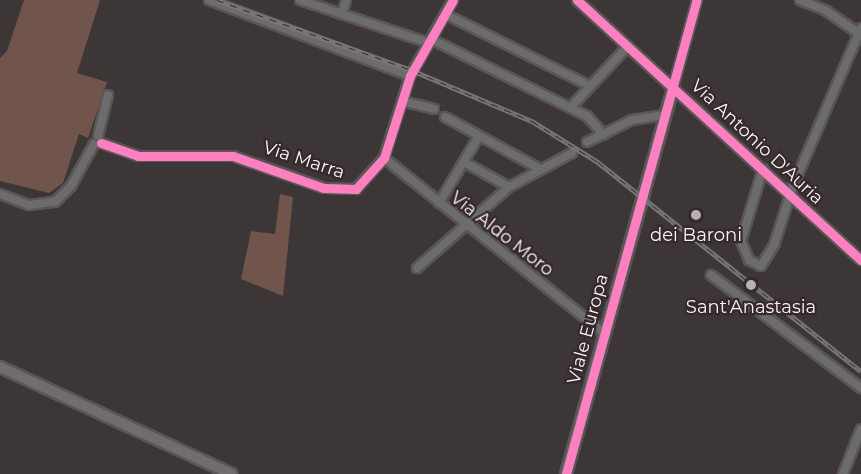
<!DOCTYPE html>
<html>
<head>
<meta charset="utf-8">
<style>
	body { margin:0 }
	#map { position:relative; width:861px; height:474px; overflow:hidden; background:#3c3637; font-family:Montserrat,sans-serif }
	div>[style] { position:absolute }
	.green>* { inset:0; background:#71544c }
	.roads { filter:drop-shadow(2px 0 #5a5556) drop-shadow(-2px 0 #5a5556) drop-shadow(0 2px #5a5556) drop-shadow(0 -2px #5a5556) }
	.street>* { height:8px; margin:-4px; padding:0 4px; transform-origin:4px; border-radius:4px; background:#6d6c6d }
	.secondary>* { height:10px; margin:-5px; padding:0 5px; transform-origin:5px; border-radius:5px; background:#716d6e }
	.rail>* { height:4.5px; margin-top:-2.25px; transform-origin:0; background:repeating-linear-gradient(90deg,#35292c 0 7px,#787576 0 14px); box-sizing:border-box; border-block:2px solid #787576 }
	.cycleway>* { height:9px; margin:-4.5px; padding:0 4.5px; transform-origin:4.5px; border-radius:4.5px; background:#ff80c0 }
	.dots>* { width:16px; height:16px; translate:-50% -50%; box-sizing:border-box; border:3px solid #35292c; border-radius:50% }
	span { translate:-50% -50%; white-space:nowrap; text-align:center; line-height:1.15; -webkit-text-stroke:4.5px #35292c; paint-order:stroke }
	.street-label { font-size:18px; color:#faf2f4 }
	.poi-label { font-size:18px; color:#faf2f4 }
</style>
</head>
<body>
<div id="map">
	<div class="green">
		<i style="clip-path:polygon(24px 0,100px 0,77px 73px,107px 82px,88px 138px,79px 134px,63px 183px,49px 193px,0 181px,0 58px,7px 51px)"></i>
		<i style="clip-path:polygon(280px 194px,293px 197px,283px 296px,241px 279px,251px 231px,275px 234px)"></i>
	</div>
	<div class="roads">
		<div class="street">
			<i style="left:209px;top:0;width:215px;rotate:20.7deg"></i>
			<i style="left:300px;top:0;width:136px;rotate:18.4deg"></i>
			<i style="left:577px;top:0;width:385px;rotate:42.5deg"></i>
			<i style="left:800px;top:0;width:27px;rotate:22deg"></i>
			<i style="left:825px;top:10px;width:44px;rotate:34.8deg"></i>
			<i style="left:342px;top:14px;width:15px;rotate:-74deg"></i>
			<i style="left:445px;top:14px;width:162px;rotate:26.4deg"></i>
			<i style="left:431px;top:39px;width:174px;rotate:26.3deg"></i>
			<i style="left:587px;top:116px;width:25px;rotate:48deg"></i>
			<i style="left:673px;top:88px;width:91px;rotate:-74.7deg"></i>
			<i style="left:402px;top:101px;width:33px;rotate:14deg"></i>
			<i style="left:571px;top:107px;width:83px;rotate:-46.9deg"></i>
			<i style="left:445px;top:117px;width:108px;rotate:28.7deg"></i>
			<i style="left:98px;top:136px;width:42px;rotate:-76.3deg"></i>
			<i style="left:587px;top:142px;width:50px;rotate:-26.1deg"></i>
			<i style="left:632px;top:120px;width:33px;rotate:-9deg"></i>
			<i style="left:101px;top:143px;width:39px;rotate:19deg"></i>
			<i style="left:138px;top:156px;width:95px"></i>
			<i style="left:233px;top:156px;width:96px;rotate:19.4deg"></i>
			<i style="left:324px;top:188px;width:32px;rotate:2deg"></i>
			<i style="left:356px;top:189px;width:42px;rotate:-47.9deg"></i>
			<i style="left:384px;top:158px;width:86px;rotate:-72.4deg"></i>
			<i style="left:410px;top:76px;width:87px;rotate:-60.5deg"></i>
			<i style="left:384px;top:158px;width:281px;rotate:38.5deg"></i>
			<i style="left:464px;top:162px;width:51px;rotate:29.1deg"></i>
			<i style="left:763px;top:169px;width:75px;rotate:107deg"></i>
			<i style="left:741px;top:241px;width:21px;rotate:67deg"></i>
			<i style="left:749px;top:260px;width:13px;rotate:27deg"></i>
			<i style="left:761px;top:266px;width:25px;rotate:-58deg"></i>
			<i style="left:774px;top:245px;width:62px;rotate:-72.1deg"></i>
			<i style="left:793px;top:186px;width:172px;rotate:-66.7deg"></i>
			<i style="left:0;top:194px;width:31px;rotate:21deg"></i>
			<i style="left:29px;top:205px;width:26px;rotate:-7deg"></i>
			<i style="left:55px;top:202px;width:23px;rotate:-45deg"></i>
			<i style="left:71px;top:186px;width:48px;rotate:-61.3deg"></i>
			<i style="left:439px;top:203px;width:78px;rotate:-59.2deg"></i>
			<i style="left:417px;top:268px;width:123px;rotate:-41.4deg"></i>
			<i style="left:509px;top:187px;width:72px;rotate:-28.4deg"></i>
			<i style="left:711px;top:275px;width:188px;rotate:37deg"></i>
			<i style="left:843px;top:474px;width:48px;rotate:-68.2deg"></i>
		</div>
		<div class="secondary">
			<i style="left:0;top:367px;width:255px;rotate:24.8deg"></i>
			<i style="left:566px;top:474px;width:401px;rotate:-74.5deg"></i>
		</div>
	</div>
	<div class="rail">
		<i style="left:217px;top:0;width:209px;rotate:19.8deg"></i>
		<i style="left:414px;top:71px;width:128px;rotate:23deg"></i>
		<i style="left:532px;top:121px;width:78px;rotate:31.8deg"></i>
		<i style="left:598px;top:162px;width:336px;rotate:38.5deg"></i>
	</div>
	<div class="cycleway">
		<i style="left:577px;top:0;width:385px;rotate:42.5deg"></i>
		<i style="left:101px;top:143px;width:39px;rotate:19deg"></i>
		<i style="left:138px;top:156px;width:95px"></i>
		<i style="left:233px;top:156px;width:96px;rotate:19.4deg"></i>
		<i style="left:324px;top:188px;width:32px;rotate:2deg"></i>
		<i style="left:356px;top:189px;width:42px;rotate:-47.9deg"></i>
		<i style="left:384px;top:158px;width:86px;rotate:-72.4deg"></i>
		<i style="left:410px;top:76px;width:87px;rotate:-60.5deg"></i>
		<i style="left:566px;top:474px;width:492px;rotate:-74.6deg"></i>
	</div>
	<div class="dots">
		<i style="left:696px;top:215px;background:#b8b0b2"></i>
		<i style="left:751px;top:285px;background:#b8b0b2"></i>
	</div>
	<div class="street-label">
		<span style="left:757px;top:142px;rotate:43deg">Via Antonio D'Auria</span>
		<span style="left:304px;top:160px;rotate:18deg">Via Marra</span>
		<span style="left:502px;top:234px;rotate:38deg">Via Aldo Moro</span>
		<span style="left:588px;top:329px;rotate:-75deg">Viale Europa</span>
	</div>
	<div class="poi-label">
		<span style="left:696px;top:235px">dei Baroni</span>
		<span style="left:751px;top:307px">Sant'Anastasia</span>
	</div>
</div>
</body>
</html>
